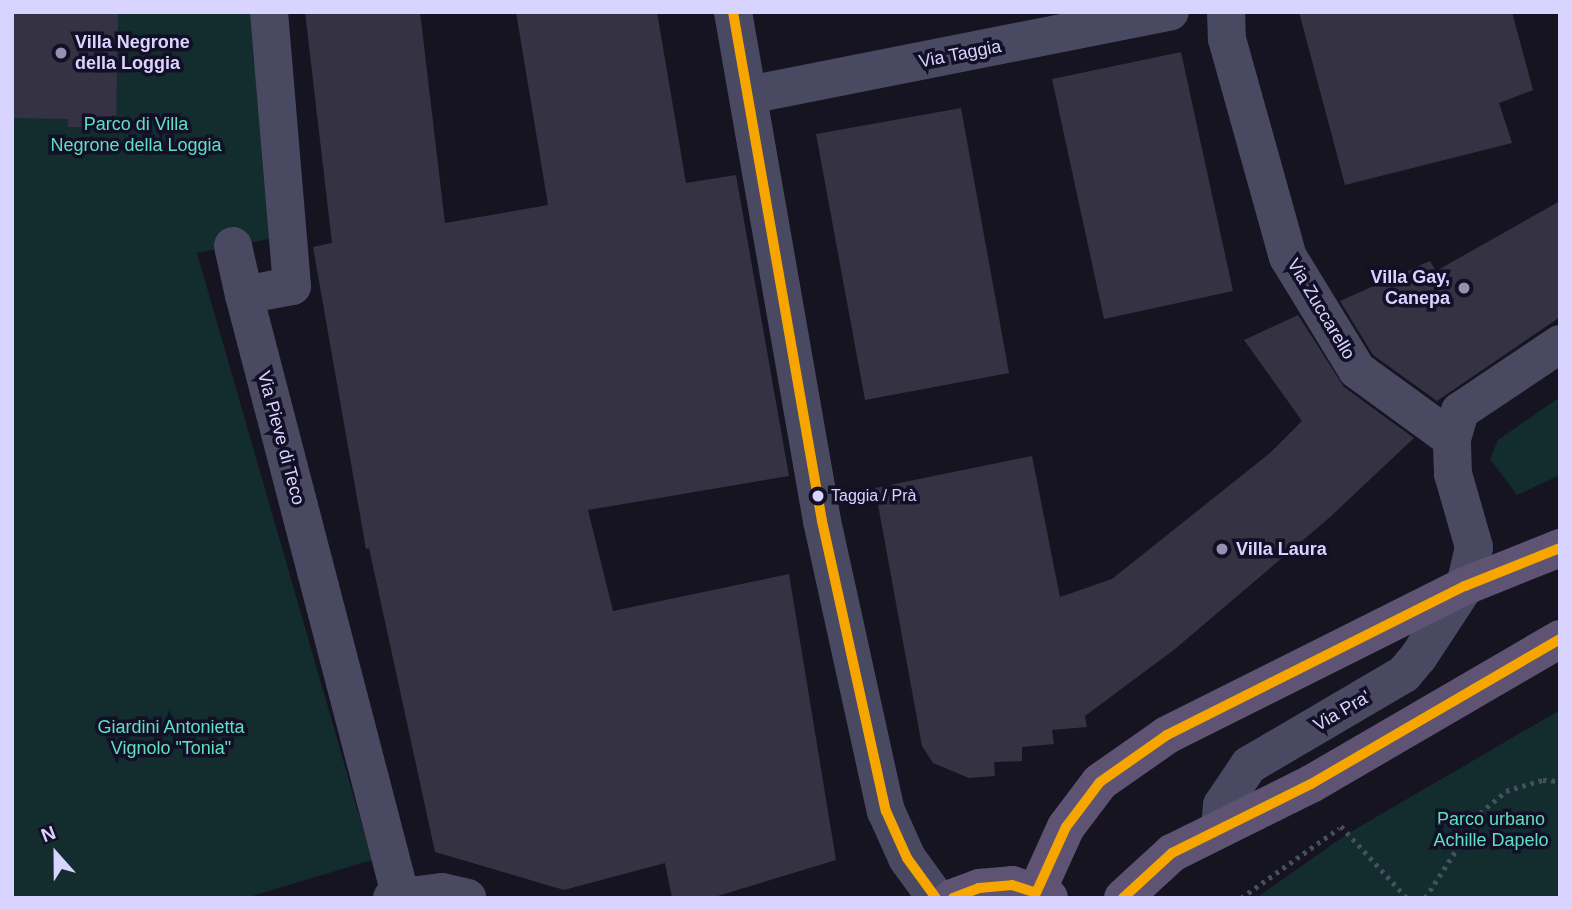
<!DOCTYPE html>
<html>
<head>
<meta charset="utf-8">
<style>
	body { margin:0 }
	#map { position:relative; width:1572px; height:910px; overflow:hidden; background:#161421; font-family:Helvetica,sans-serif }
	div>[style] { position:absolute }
	.green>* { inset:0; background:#132c2d }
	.building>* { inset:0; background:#343243 }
	.path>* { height:4.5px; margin-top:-2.25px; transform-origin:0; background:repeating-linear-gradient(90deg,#44505f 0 3.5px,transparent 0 8.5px) }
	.street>* { height:38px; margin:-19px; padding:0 19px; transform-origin:19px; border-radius:19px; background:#4a4962 }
	.primary>* { height:38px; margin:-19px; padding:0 19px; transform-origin:19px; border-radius:19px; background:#5e5373 }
	.bus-1>* { height:10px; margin:-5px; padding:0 5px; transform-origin:5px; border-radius:5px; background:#f7a600 }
	.dots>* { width:19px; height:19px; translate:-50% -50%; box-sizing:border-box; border:4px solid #130f26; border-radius:50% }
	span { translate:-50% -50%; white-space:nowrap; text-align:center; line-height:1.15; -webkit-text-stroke:7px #130f26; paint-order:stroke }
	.bus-label { font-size:16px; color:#d9d4ff }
	.left { translate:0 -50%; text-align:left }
	.poi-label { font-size:18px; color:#d9d4ff; font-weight:700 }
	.right { translate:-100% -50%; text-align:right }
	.street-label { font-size:18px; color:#d9d4ff }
	.park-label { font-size:18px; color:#5fe0c0 }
	.frame { position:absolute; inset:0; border:14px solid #d9d4ff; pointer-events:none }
	.north { position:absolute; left:21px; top:819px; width:70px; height:70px; -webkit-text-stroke:5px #130f26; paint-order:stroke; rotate:339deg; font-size:19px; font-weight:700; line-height:28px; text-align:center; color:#d9d4ff }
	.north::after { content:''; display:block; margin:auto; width:24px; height:32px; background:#d9d4ff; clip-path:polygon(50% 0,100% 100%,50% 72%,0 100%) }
</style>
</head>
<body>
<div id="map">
	<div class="green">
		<i style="clip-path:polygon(12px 12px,254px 12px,274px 238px,197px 253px,372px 860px,246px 898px,12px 898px)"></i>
		<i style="clip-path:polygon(1560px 397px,1560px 475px,1517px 495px,1490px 459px,1498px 440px)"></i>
		<i style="clip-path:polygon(1560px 710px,1560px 898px,1256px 898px,1347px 834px)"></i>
	</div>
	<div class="building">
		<i style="clip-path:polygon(12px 12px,118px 12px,116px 128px,68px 127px,68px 119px,12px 118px)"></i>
		<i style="clip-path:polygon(305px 12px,420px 12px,445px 223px,548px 205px,516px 12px,657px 12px,686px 183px,736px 175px,789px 476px,588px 510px,613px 611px,789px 574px,836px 860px,711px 898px,672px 898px,665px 863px,564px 890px,435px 852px,369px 548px,366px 549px,313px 247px,332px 243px)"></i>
		<i style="clip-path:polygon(1299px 12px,1512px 12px,1533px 90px,1499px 103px,1512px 143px,1345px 185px)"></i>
		<i style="clip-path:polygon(1181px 52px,1233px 291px,1104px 319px,1052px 79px)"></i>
		<i style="clip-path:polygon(961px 108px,1009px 373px,865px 400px,816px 134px)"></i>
		<i style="clip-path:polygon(1560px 201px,1560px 317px,1437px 401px,1373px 355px,1340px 301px,1430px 261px,1436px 271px)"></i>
		<i style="clip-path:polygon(1298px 315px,1344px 387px,1414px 438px,1329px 518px,1175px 649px,1085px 716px,1087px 727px,1052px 730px,1054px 744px,1022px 747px,1022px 761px,994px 762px,995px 776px,969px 778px,933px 763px,922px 746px,875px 488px,1032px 456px,1060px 597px,1112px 579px,1270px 453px,1302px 421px,1244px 340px)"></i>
	</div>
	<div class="path">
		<i style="left:1341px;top:826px;width:98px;rotate:47.5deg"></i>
		<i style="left:1241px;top:898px;width:120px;rotate:-35.5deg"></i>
		<i style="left:1425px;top:898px;width:101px;rotate:-57.1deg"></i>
		<i style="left:1480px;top:813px;width:34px;rotate:-40deg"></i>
		<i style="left:1506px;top:791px;width:39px;rotate:-17deg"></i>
		<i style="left:1543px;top:780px;width:17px;rotate:3deg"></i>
	</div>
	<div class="street">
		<i style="left:269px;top:12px;width:275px;rotate:85.2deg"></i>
		<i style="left:292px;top:286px;width:49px;rotate:169.4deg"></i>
		<i style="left:244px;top:295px;width:619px;rotate:75.4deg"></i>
		<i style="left:733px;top:12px;width:517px;rotate:80.08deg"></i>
		<i style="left:822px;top:521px;width:297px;rotate:77.6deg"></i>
		<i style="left:886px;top:811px;width:51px;rotate:65.9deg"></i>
		<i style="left:907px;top:858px;width:49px;rotate:54.1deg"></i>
		<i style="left:1226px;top:12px;width:27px;rotate:88deg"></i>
		<i style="left:1227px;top:39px;width:226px;rotate:74.4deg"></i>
		<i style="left:1288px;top:257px;width:132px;rotate:58.6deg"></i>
		<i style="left:1357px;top:370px;width:117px;rotate:36deg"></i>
		<i style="left:749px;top:95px;width:429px;rotate:-11.2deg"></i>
		<i style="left:233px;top:246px;width:50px;rotate:77.3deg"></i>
		<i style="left:1220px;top:828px;width:23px;rotate:-85deg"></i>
		<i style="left:1222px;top:805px;width:48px;rotate:-56deg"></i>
		<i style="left:1249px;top:765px;width:180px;rotate:-30.4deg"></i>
		<i style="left:1404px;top:674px;width:23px;rotate:-50deg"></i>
		<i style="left:1419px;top:656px;width:84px;rotate:-56.7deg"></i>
		<i style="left:1465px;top:586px;width:40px;rotate:-77deg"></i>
		<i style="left:1474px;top:547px;width:76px;rotate:-106deg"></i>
		<i style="left:1453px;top:474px;width:35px;rotate:-92deg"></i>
		<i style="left:1452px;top:439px;width:29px;rotate:-74deg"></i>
		<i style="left:1460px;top:411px;width:120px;rotate:-33.8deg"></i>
		<i style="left:392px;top:898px;width:50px;rotate:-6.8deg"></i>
		<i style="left:442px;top:892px;width:26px;rotate:13deg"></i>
	</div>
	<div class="primary">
		<i style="left:1036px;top:893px;width:72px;rotate:-65.6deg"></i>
		<i style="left:1066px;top:827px;width:56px;rotate:-52.9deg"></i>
		<i style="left:1100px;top:782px;width:82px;rotate:-35deg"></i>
		<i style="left:1167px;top:735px;width:333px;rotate:-26.6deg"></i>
		<i style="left:1465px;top:586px;width:102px;rotate:-21.8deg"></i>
		<i style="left:952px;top:898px;width:29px;rotate:-20deg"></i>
		<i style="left:979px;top:888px;width:33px;rotate:-5deg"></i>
		<i style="left:1012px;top:885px;width:39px;rotate:19deg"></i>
		<i style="left:1123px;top:898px;width:67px;rotate:-42.6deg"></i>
		<i style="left:1172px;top:853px;width:155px;rotate:-26.4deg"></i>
		<i style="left:1311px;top:784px;width:288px;rotate:-30.2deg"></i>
	</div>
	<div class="bus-1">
		<i style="left:733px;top:12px;width:517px;rotate:80.08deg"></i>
		<i style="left:822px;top:521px;width:297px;rotate:77.6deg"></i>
		<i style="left:886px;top:811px;width:51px;rotate:65.9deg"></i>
		<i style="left:907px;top:858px;width:49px;rotate:54.1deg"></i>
		<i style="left:953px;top:898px;width:28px;rotate:-21deg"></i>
		<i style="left:979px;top:888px;width:33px;rotate:-5deg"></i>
		<i style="left:1012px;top:885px;width:25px;rotate:18deg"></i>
		<i style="left:1036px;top:893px;width:72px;rotate:-65.6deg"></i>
		<i style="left:1066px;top:827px;width:56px;rotate:-52.9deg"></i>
		<i style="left:1100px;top:782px;width:82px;rotate:-35deg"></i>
		<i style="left:1167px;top:735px;width:333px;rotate:-26.6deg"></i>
		<i style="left:1465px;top:586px;width:102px;rotate:-21.8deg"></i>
		<i style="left:1123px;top:898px;width:67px;rotate:-42.6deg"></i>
		<i style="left:1172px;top:853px;width:155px;rotate:-26.4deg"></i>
		<i style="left:1311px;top:784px;width:288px;rotate:-30.2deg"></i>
	</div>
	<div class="dots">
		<i style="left:61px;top:53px;background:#9591b1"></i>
		<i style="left:1464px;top:288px;background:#9591b1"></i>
		<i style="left:818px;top:496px;background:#d9d4ff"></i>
		<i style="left:1222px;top:549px;background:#9591b1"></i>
	</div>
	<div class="bus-label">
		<span class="left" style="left:831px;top:496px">Taggia / Prà</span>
	</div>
	<div class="poi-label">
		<span class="left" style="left:75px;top:53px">Villa Negrone<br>della Loggia</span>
		<span class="right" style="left:1450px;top:288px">Villa Gay,<br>Canepa</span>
		<span class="left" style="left:1236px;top:549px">Villa Laura</span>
	</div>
	<div class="street-label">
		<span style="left:960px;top:54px;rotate:-11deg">Via Taggia</span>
		<span style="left:1321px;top:309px;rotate:59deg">Via Zuccarello</span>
		<span style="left:281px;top:438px;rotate:75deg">Via Pieve di Teco</span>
		<span style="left:1342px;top:711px;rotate:-30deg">Via Pra'</span>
	</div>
	<div class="park-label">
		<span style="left:136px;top:135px">Parco di Villa<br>Negrone della Loggia</span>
		<span style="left:171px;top:738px">Giardini Antonietta<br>Vignolo "Tonia"</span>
		<span style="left:1491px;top:830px">Parco urbano<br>Achille Dapelo</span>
	</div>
	<div class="frame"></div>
	<div class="north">N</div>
</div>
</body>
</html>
